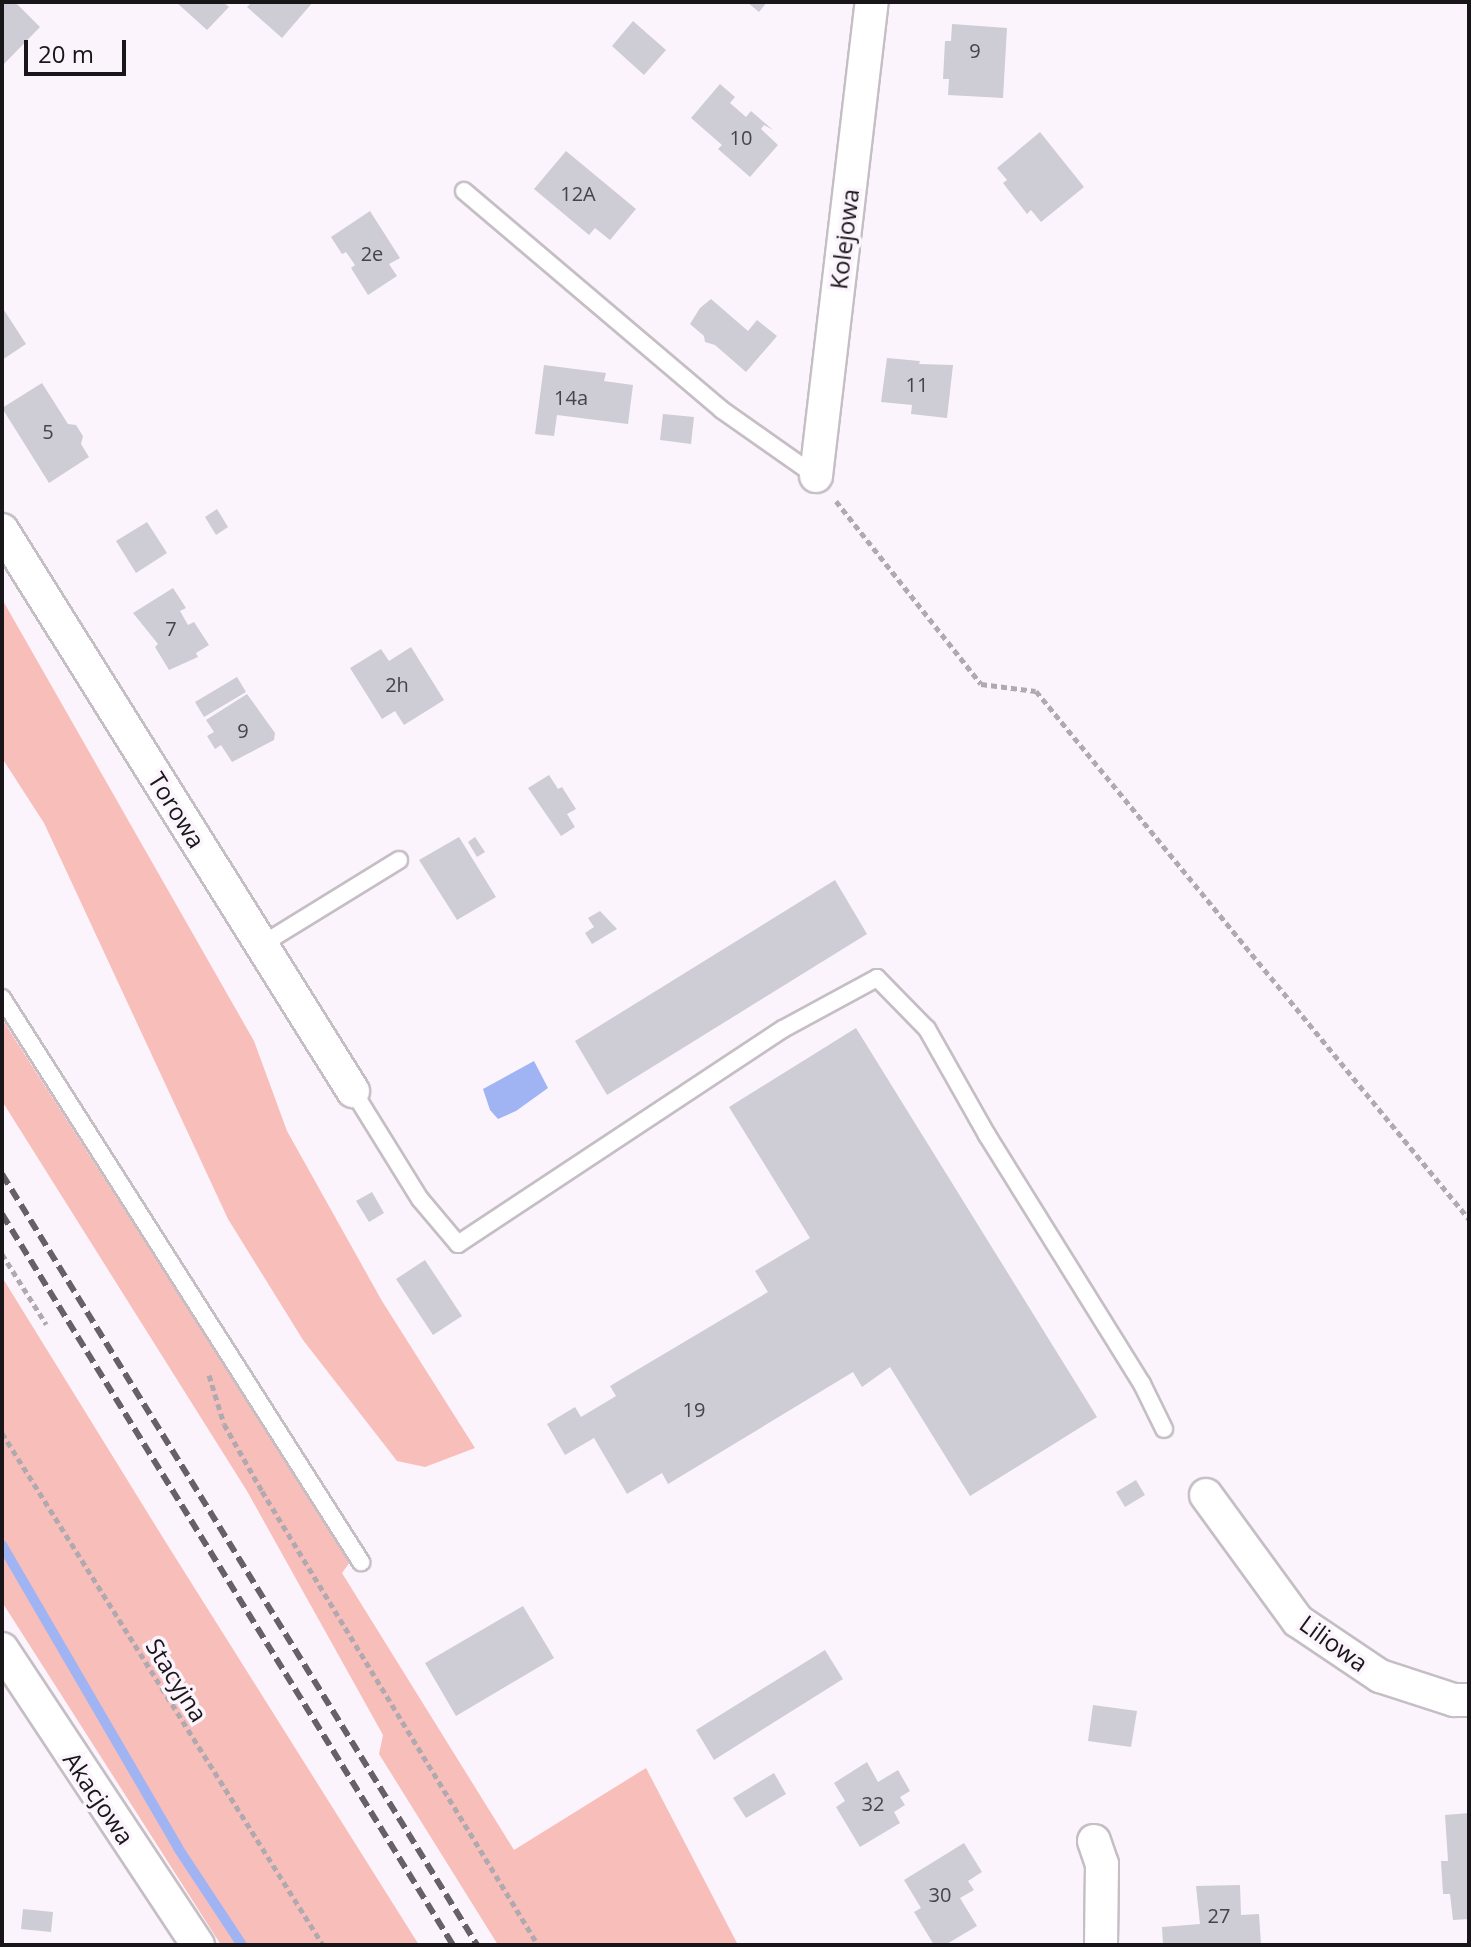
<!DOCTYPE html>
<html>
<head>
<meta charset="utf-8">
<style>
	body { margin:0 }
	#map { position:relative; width:1471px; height:1947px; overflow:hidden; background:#fcf4fc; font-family:"Open Sans",sans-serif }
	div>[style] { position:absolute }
	.green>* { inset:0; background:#f8beba }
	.water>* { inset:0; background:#a0b4f3 }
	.stream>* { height:10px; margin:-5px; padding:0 5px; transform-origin:5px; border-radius:5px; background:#a0b4f3 }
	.building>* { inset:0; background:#ceccd5 }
	.path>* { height:5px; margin-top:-2.5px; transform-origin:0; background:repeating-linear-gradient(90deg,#b0aab0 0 6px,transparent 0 10px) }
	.roads { filter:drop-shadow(2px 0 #c6bec5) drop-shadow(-2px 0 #c6bec5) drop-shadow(0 2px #c6bec5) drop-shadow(0 -2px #c6bec5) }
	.service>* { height:16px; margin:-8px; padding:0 8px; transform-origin:8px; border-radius:8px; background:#fff }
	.minor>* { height:32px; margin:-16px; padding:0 16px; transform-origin:16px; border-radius:16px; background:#fff }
	.rail>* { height:6px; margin-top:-3px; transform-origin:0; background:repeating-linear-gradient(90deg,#666166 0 12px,transparent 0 18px) }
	span { translate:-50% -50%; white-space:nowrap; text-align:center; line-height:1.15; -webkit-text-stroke:7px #fcf4fc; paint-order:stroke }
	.number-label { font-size:20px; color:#464448 }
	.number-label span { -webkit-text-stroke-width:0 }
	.street-label { font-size:24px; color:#191619 }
	.frame { position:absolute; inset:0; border:4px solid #191619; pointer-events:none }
	.scale { position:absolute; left:24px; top:40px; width:102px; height:36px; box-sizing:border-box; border:4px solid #191619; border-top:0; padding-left:10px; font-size:24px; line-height:28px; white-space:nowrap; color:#191619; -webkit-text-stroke:6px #fcf4fc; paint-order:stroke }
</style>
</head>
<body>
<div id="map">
	<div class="green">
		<i style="clip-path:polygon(2px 599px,254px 1041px,287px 1131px,382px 1301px,475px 1448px,425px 1467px,397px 1461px,303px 1340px,228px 1219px,44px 823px,2px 758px)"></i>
		<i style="clip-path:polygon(2px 1019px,350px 1562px,342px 1573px,514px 1850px,646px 1768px,738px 1945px,498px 1945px,379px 1754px,383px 1735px,247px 1491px,2px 1101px)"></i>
		<i style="clip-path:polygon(2px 1277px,165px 1541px,419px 1945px,221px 1945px,2px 1602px)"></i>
	</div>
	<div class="water">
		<i style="clip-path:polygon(534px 1061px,548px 1088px,516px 1111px,498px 1119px,490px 1110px,483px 1089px)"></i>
	</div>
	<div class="stream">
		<i style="left:2px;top:1545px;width:350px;rotate:59.8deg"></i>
		<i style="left:178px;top:1848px;width:116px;rotate:56.6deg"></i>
	</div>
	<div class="building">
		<i style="clip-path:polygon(6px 2px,15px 2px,40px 27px,2px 66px,2px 6px)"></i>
		<i style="clip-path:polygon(176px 2px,223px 2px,229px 7px,207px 30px)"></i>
		<i style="clip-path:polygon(252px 2px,313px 2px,282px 38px,247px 7px)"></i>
		<i style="clip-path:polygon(747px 2px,767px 2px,759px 12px)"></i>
		<i style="clip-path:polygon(633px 21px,666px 50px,644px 75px,612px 46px)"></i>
		<i style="clip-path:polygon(952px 24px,1007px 28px,1003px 98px,948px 95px,949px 79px,943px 79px,945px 41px,951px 41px)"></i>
		<i style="clip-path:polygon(720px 84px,735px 97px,730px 103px,746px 117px,751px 111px,773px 130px,764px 125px,761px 129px,778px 145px,750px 177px,718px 149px,722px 145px,691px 118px)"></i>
		<i style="clip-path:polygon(1040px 132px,1084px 187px,1041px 222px,1031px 210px,1027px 214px,1003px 183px,1007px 180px,997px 168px)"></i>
		<i style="clip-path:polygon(566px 151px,636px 209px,610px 240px,595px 228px,589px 235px,534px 189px)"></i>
		<i style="clip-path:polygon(370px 211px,400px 258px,389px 264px,397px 276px,368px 295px,351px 268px,355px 265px,346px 252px,342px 254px,331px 237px)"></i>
		<i style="clip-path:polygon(711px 299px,748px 331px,757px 320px,777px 336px,746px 372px,715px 345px,705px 342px,704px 336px,690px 324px,700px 308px)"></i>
		<i style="clip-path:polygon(2px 307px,26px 344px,2px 360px)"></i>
		<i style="clip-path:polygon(887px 358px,920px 361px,919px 364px,953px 365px,947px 418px,911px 414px,912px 405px,881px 402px)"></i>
		<i style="clip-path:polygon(544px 365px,606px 373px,604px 381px,633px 385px,628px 424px,557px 415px,554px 436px,535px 434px)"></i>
		<i style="clip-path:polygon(42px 383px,68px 424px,76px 425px,83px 436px,81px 444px,89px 457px,49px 483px,2px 408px)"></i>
		<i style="clip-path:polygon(663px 414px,694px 417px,691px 444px,660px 440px)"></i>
		<i style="clip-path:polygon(217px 509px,228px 527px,216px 535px,205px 517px)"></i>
		<i style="clip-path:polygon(147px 522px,167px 553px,136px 573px,116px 541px)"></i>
		<i style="clip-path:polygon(173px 588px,186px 608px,180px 611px,188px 625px,194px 622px,209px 645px,196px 653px,198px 657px,169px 670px,155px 647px,158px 644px,133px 613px)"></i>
		<i style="clip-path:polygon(411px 647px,444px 700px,404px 725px,395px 711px,382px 719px,350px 668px,381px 649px,389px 661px)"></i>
		<i style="clip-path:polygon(237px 677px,246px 692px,204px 717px,195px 702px)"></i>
		<i style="clip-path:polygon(247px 694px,275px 733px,274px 740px,232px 762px,221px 745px,215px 749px,207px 736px,214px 732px,206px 720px)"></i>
		<i style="clip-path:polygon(549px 775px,558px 789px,562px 787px,576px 809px,567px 814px,575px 827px,561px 836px,528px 788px)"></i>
		<i style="clip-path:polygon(459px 837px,496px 897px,457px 920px,419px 860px)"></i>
		<i style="clip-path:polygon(475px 837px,485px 852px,477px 857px,468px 842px)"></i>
		<i style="clip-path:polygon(835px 880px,867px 934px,607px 1095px,575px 1041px)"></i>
		<i style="clip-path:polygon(600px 911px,617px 929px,592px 944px,585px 933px,594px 927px,588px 918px)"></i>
		<i style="clip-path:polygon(856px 1028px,1097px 1417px,970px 1496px,890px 1367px,862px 1387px,853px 1372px,668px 1484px,662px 1473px,627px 1494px,594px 1438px,565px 1455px,547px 1424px,575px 1407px,581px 1417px,616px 1396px,610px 1386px,768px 1292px,755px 1271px,810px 1238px,729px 1107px)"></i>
		<i style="clip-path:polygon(372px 1192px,384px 1213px,369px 1222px,356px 1201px)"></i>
		<i style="clip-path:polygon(425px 1260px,462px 1316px,433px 1335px,396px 1279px)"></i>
		<i style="clip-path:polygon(1136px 1480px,1145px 1495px,1125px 1507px,1116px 1492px)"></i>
		<i style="clip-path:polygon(523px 1606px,554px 1658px,456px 1716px,425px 1663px)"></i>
		<i style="clip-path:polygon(825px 1650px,843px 1679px,714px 1760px,696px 1730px)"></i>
		<i style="clip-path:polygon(1093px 1705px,1137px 1711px,1131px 1747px,1088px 1741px)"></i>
		<i style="clip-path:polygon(867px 1762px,878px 1782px,898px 1770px,910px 1791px,900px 1797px,905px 1805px,894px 1812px,900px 1823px,860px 1847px,836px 1807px,845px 1801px,834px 1783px)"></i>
		<i style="clip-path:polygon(774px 1773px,786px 1794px,746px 1818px,733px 1798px)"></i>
		<i style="clip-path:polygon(1469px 1813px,1469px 1919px,1453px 1920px,1450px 1894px,1443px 1894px,1441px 1861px,1448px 1861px,1445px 1815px)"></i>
		<i style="clip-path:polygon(964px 1843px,982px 1872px,968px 1881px,974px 1890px,960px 1898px,977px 1926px,945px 1945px,934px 1945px,914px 1912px,921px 1908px,904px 1880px)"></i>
		<i style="clip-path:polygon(1240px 1885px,1241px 1915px,1259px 1914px,1261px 1945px,1163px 1945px,1162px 1927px,1200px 1924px,1196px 1886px)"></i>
		<i style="clip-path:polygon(23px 1909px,53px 1912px,51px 1932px,21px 1929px)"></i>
	</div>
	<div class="path">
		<i style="left:836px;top:501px;width:233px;rotate:51.6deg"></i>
		<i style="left:981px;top:684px;width:55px;rotate:7.3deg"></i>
		<i style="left:1036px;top:691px;width:683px;rotate:50.65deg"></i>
		<i style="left:2px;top:1254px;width:83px;rotate:57.8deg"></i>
		<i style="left:209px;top:1375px;width:51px;rotate:73deg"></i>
		<i style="left:224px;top:1424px;width:77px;rotate:60.4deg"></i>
		<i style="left:262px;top:1491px;width:531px;rotate:58.7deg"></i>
		<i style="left:2px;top:1433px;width:604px;rotate:57.91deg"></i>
	</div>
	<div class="roads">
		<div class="service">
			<i style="left:464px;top:191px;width:338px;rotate:40.3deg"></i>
			<i style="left:722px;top:410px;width:115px;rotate:35.1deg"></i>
			<i style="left:261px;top:945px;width:162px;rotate:-31.6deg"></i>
			<i style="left:2px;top:998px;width:669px;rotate:57.52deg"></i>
			<i style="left:353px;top:1091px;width:127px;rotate:58.2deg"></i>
			<i style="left:420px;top:1199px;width:59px;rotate:49.8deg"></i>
			<i style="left:458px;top:1244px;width:390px;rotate:-33.5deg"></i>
			<i style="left:783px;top:1029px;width:107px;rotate:-28.5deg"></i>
			<i style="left:877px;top:978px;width:71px;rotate:45.6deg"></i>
			<i style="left:927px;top:1029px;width:122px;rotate:60.5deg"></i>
			<i style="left:987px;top:1135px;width:293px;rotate:58.1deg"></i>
			<i style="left:1142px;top:1384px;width:50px;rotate:63.9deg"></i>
		</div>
		<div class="minor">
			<i style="left:816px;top:476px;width:477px;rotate:-83.3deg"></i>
			<i style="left:2px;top:530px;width:662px;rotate:57.97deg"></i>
			<i style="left:1206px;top:1495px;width:156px;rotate:53.9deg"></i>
			<i style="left:1298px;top:1621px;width:99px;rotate:33.9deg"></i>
			<i style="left:1380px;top:1676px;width:78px;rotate:18deg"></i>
			<i style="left:1454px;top:1700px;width:15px"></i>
			<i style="left:2px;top:1649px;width:355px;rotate:56.5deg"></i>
			<i style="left:1094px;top:1841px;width:24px;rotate:71deg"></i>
			<i style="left:1102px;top:1864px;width:81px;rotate:90.7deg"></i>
		</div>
	</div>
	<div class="rail">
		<i style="left:2px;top:1174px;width:906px;rotate:58.36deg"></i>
		<i style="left:2px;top:1214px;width:859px;rotate:58.33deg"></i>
	</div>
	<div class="number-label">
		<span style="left:975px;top:50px">9</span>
		<span style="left:741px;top:137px">10</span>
		<span style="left:578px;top:193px">12A</span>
		<span style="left:372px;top:253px">2e</span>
		<span style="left:917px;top:384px">11</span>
		<span style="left:571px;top:397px">14a</span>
		<span style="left:48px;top:431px">5</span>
		<span style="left:171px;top:628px">7</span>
		<span style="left:397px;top:684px">2h</span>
		<span style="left:243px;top:730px">9</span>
		<span style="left:694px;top:1409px">19</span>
		<span style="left:873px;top:1803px">32</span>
		<span style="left:940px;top:1894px">30</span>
		<span style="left:1219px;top:1915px">27</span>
	</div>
	<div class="street-label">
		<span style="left:844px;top:239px;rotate:-83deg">Kolejowa</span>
		<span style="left:177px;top:810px;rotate:58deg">Torowa</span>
		<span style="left:1334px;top:1643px;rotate:36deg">Liliowa</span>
		<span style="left:177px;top:1680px;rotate:58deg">Stacyjna</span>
		<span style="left:99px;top:1798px;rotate:56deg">Akacjowa</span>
	</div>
	<div class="frame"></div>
	<div class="scale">20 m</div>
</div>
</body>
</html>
